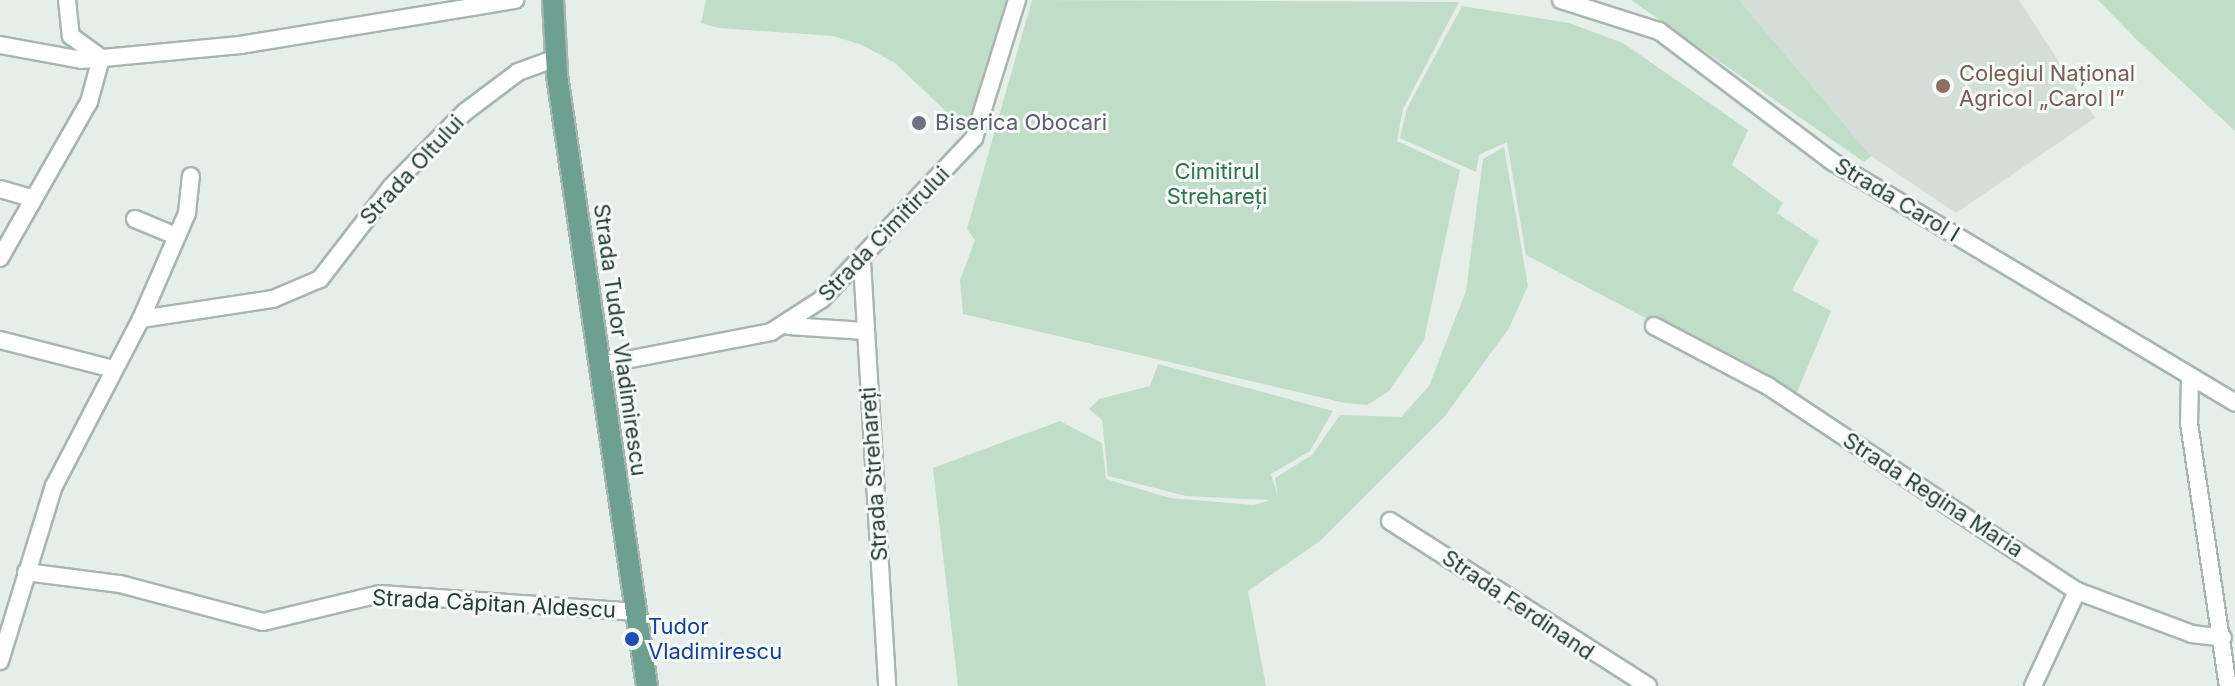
<!DOCTYPE html>
<html>
<head>
<meta charset="utf-8">
<style>
	body { margin:0 }
	#map { position:relative; width:2235px; height:686px; overflow:hidden; background:#e6eeea; font-family:Inter,sans-serif }
	div>[style] { position:absolute }
	.built>* { inset:0; background:#d4ded9 }
	.green>* { inset:0; background:#c0ddc7 }
	.roads { filter:drop-shadow(2px 0 #a8b6b1) drop-shadow(-2px 0 #a8b6b1) drop-shadow(0 2px #a8b6b1) drop-shadow(0 -2px #a8b6b1) }
	.minor>* { height:16px; margin:-8px; padding:0 8px; transform-origin:8px; border-radius:8px; background:#fff }
	.major>* { height:20px; margin:-10px; padding:0 10px; transform-origin:10px; border-radius:10px; background:#6da091 }
	.dots>* { width:22px; height:22px; translate:-50% -50%; box-sizing:border-box; border:4px solid #f6faf8; border-radius:50% }
	span { translate:-50% -50%; white-space:nowrap; text-align:center; line-height:1.15; -webkit-text-stroke:6px #f6faf8; paint-order:stroke }
	.education-label { font-size:22px; color:#785e54 }
	.left { translate:0 -50%; text-align:left }
	.worship-label { font-size:22px; color:#5b616d }
	.street-label { font-size:22px; color:#253f37 }
	.park-label { font-size:22px; color:#327449 }
	.transit-label { font-size:22px; color:#164399 }
</style>
</head>
<body>
<div id="map">
	<div class="built">
		<i style="clip-path:polygon(1739px 0,2019px 0,2095px 118px,1956px 213px,1871px 156px)"></i>
	</div>
	<div class="green">
		<i style="clip-path:polygon(706px 0,1010px 0,974px 138px,895px 63px,862px 45px,833px 36px,718px 28px,701px 23px)"></i>
		<i style="clip-path:polygon(1032px 0,1459px 2px,1403px 109px,1397px 141px,1460px 170px,1424px 340px,1389px 391px,1367px 405px,1345px 403px,963px 314px,960px 280px,975px 240px,967px 229px)"></i>
		<i style="clip-path:polygon(1631px 0,1739px 0,1871px 156px,1864px 162px)"></i>
		<i style="clip-path:polygon(2098px 0,2235px 0,2235px 131px,2138px 41px)"></i>
		<i style="clip-path:polygon(1462px 6px,1569px 23px,1623px 43px,1748px 130px,1732px 165px,1783px 203px,1777px 213px,1819px 241px,1792px 290px,1831px 311px,1795px 397px,1526px 255px,1507px 142px,1479px 155px,1476px 172px,1400px 138px,1407px 108px)"></i>
		<i style="clip-path:polygon(1504px 147px,1528px 286px,1509px 328px,1445px 416px,1320px 541px,1248px 591px,1266px 686px,958px 686px,933px 468px,1060px 421px,1102px 443px,1106px 479px,1170px 498px,1254px 505px,1270px 500px,1186px 496px,1108px 476px,1102px 420px,1089px 409px,1099px 399px,1150px 386px,1158px 364px,1333px 411px,1310px 451px,1271px 474px,1278px 497px,1275px 478px,1312px 455px,1340px 415px,1401px 417px,1429px 386px,1466px 291px,1483px 159px)"></i>
	</div>
	<div class="roads">
		<div class="minor">
			<i style="left:67px;top:0;width:36px;rotate:84deg"></i>
			<i style="left:71px;top:36px;width:36px;rotate:36deg"></i>
			<i style="left:1561px;top:0;width:103px;rotate:17.6deg"></i>
			<i style="left:1659px;top:31px;width:218px;rotate:37deg"></i>
			<i style="left:1833px;top:162px;width:469px;rotate:30.9deg"></i>
			<i style="left:0;top:45px;width:83px;rotate:10.4deg"></i>
			<i style="left:82px;top:60px;width:159px;rotate:-5.4deg"></i>
			<i style="left:240px;top:45px;width:279px;rotate:-9.3deg"></i>
			<i style="left:0;top:189px;width:33px;rotate:16deg"></i>
			<i style="left:135px;top:219px;width:44px;rotate:22.5deg"></i>
			<i style="left:0;top:258px;width:180px;rotate:-60.3deg"></i>
			<i style="left:89px;top:102px;width:46px;rotate:-74.7deg"></i>
			<i style="left:862px;top:262px;width:425px;rotate:86.6deg"></i>
			<i style="left:141px;top:319px;width:116px;rotate:-66.5deg"></i>
			<i style="left:187px;top:213px;width:37px;rotate:-84deg"></i>
			<i style="left:789px;top:326px;width:76px;rotate:3.8deg"></i>
			<i style="left:1654px;top:326px;width:129px;rotate:27.8deg"></i>
			<i style="left:1768px;top:386px;width:371px;rotate:33.6deg"></i>
			<i style="left:2077px;top:591px;width:123px;rotate:20.5deg"></i>
			<i style="left:2192px;top:634px;width:31px;rotate:7deg"></i>
			<i style="left:0;top:340px;width:118px;rotate:14.3deg"></i>
			<i style="left:600px;top:365px;width:174px;rotate:-10.9deg"></i>
			<i style="left:771px;top:332px;width:61px;rotate:-32.9deg"></i>
			<i style="left:822px;top:299px;width:221px;rotate:-46.6deg"></i>
			<i style="left:974px;top:138px;width:145px;rotate:-72.7deg"></i>
			<i style="left:2190px;top:377px;width:46px;rotate:91.2deg"></i>
			<i style="left:2189px;top:423px;width:266px;rotate:81.6deg"></i>
			<i style="left:1390px;top:521px;width:306px;rotate:32.6deg"></i>
			<i style="left:26px;top:572px;width:95px;rotate:7.3deg"></i>
			<i style="left:120px;top:584px;width:148px;rotate:14.9deg"></i>
			<i style="left:263px;top:622px;width:120px;rotate:-13.5deg"></i>
			<i style="left:380px;top:594px;width:257px;rotate:4deg"></i>
			<i style="left:0;top:661px;width:183px;rotate:-72.9deg"></i>
			<i style="left:54px;top:486px;width:188px;rotate:-62.5deg"></i>
			<i style="left:141px;top:319px;width:134px;rotate:-8.6deg"></i>
			<i style="left:273px;top:299px;width:51px;rotate:-23.1deg"></i>
			<i style="left:320px;top:279px;width:116px;rotate:-52.3deg"></i>
			<i style="left:391px;top:187px;width:105px;rotate:-45.4deg"></i>
			<i style="left:465px;top:112px;width:66px;rotate:-37deg"></i>
			<i style="left:518px;top:72px;width:40px;rotate:-20.2deg"></i>
			<i style="left:2033px;top:686px;width:105px;rotate:-65.1deg"></i>
		</div>
		<div class="major">
			<i style="left:553px;top:0;width:75px;rotate:86.9deg"></i>
			<i style="left:557px;top:75px;width:618px;rotate:81.62deg"></i>
		</div>
	</div>
	<div class="dots">
		<i style="left:1943px;top:86px;background:#8d6e63"></i>
		<i style="left:919px;top:123px;background:#6b7280"></i>
		<i style="left:632px;top:639px;background:#1a4fb4"></i>
	</div>
	<div class="education-label">
		<span class="left" style="left:1959px;top:86px">Colegiul Național<br>Agricol „Carol I”</span>
	</div>
	<div class="worship-label">
		<span class="left" style="left:935px;top:123px">Biserica Obocari</span>
	</div>
	<div class="street-label">
		<span style="left:412px;top:170px;rotate:-47deg">Strada Oltului</span>
		<span style="left:1897px;top:200px;rotate:31deg">Strada Carol I</span>
		<span style="left:884px;top:234px;rotate:-46deg">Strada Cimitirului</span>
		<span style="left:620px;top:340px;rotate:82deg">Strada Tudor Vladimirescu</span>
		<span style="left:874px;top:474px;rotate:-94deg">Strada Strehareți</span>
		<span style="left:1933px;top:495px;rotate:33deg">Strada Regina Maria</span>
		<span style="left:494px;top:604px;rotate:3deg">Strada Căpitan Aldescu</span>
		<span style="left:1518px;top:605px;rotate:34deg">Strada Ferdinand</span>
	</div>
	<div class="park-label">
		<span style="left:1217px;top:184px">Cimitirul<br>Strehareți</span>
	</div>
	<div class="transit-label">
		<span class="left" style="left:648px;top:639px">Tudor<br>Vladimirescu</span>
	</div>
</div>
</body>
</html>
